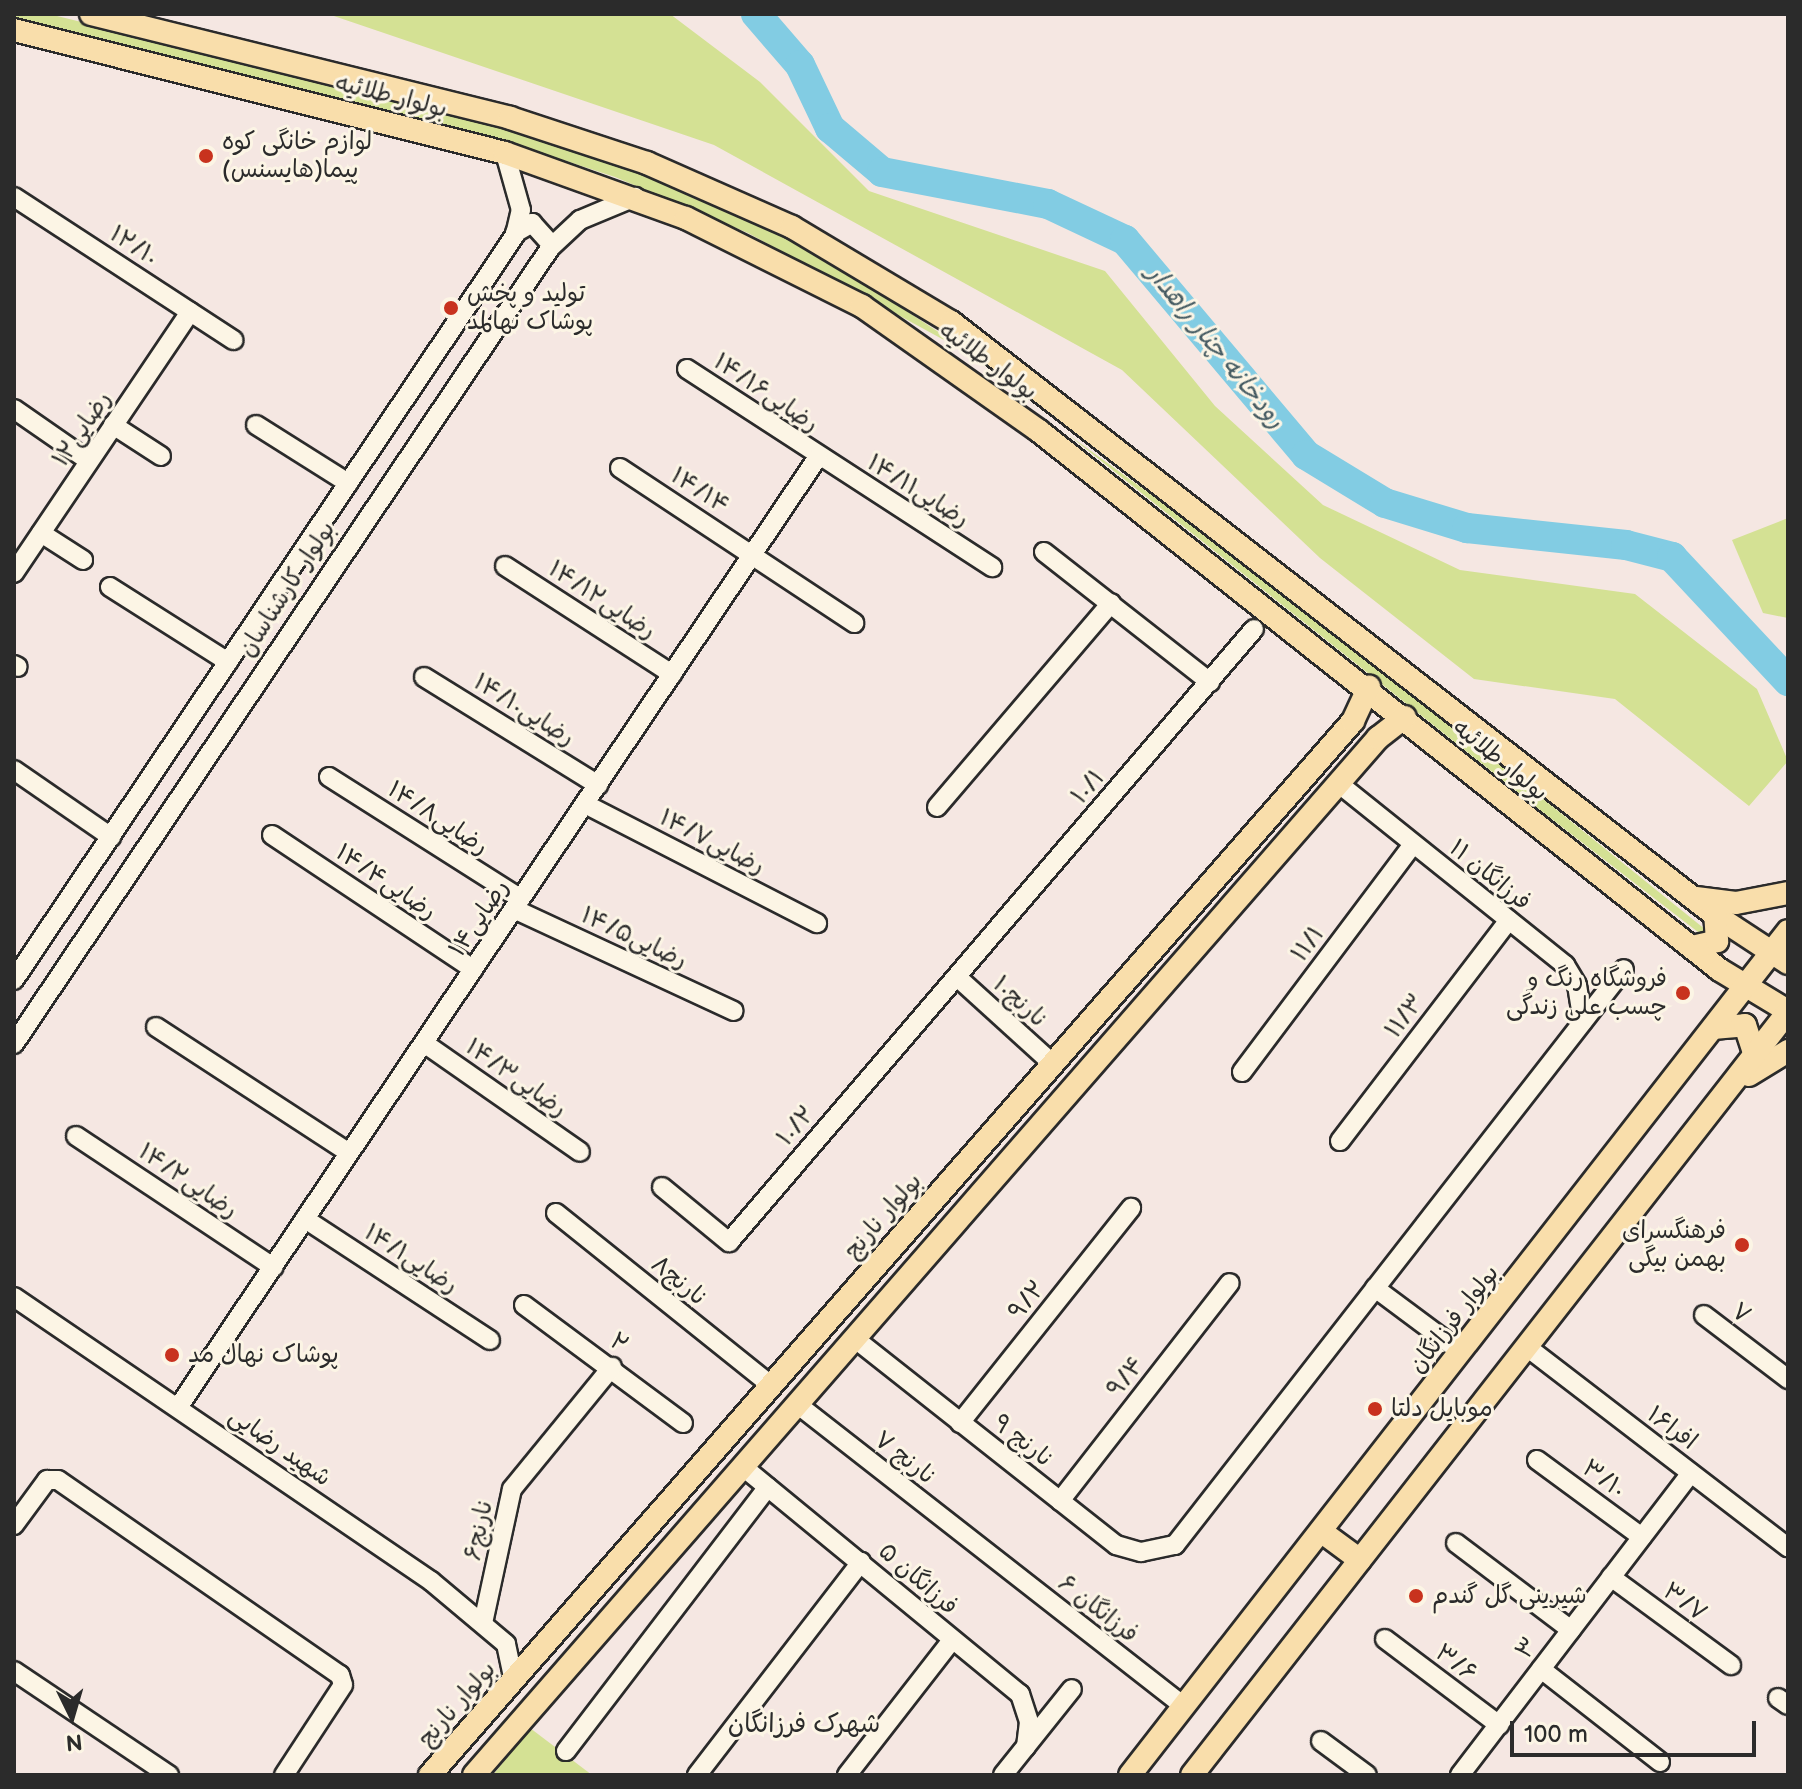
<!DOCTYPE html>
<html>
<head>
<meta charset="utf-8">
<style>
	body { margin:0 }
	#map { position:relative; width:1802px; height:1789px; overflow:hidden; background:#f5e7e2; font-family:"Balsamiq Sans","Playpen Sans Arabic",sans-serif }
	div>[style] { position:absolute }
	.green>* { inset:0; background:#d4e194 }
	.river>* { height:30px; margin:-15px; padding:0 15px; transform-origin:15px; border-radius:15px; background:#82cce3 }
	.roads { filter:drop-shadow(2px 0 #2b2b2b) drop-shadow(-2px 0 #2b2b2b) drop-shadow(0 2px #2b2b2b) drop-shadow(0 -2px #2b2b2b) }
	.minor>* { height:18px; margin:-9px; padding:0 9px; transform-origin:9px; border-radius:9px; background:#fcf5e5 }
	.major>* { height:22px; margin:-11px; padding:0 11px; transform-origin:11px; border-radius:11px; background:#f9deab }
	.dots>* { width:22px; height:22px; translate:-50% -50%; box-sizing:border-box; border:4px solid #fcf5e5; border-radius:50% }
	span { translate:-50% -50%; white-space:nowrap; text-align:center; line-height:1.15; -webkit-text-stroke:6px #fcf5e5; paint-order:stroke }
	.street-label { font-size:24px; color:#2b2b2b }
	.poi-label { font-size:24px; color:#2b2b2b }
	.left { translate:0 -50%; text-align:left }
	.right { translate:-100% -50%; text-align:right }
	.water-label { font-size:26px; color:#455b62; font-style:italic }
	.neighbourhood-label { font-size:26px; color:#2b2b2b }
	.frame { position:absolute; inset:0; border:16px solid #2b2b2b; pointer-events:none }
	.north { position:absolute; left:32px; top:1677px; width:80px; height:80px; -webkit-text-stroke:6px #fcf5e5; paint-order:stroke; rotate:175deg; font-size:22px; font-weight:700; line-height:32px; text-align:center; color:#2b2b2b }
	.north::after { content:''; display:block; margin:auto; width:28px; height:36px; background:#2b2b2b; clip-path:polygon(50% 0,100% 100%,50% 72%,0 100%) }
	.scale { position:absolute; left:1510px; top:1721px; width:246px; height:36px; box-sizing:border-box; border:4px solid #2b2b2b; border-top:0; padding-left:10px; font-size:24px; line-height:28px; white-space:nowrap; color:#2b2b2b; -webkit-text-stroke:6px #fcf5e5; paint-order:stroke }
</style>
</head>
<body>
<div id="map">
	<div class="green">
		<i style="clip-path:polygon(14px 14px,49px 14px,526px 132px,648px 174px,802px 243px,1029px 391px,1027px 396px,966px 352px,748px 233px,615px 177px,496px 138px,14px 21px)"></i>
		<i style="clip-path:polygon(328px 14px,670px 14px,760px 82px,869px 191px,1105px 271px,1215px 406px,1323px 505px,1460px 570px,1635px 594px,1757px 689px,1788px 761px,1749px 806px,1615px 699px,1474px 679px,1320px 558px,1122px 370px,714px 145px)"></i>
		<i style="clip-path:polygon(1066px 433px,1290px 595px,1711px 934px,1707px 939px,1540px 810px)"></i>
		<i style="clip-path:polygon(1788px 518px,1788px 618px,1763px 613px,1732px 540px)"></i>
		<i style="clip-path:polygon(530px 1728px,592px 1775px,493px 1775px)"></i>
	</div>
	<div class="river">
		<i style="left:756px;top:14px;width:67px;rotate:49.2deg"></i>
		<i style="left:800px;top:65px;width:70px;rotate:64.5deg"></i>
		<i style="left:830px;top:128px;width:68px;rotate:40.2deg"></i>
		<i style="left:882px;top:172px;width:169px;rotate:10.9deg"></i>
		<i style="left:1048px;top:204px;width:85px;rotate:25.1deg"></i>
		<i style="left:1125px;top:240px;width:281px;rotate:49.9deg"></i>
		<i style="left:1306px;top:455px;width:92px;rotate:31.3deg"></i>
		<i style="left:1385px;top:503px;width:86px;rotate:17deg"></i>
		<i style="left:1467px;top:528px;width:160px;rotate:6.1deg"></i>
		<i style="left:1626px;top:545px;width:48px;rotate:14.6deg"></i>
		<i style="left:1672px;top:557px;width:170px;rotate:46.9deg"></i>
	</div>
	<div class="roads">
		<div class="minor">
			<i style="left:14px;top:197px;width:262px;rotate:33.1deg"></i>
			<i style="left:515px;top:233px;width:20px;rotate:-30deg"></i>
			<i style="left:532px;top:223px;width:30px;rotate:48deg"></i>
			<i style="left:687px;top:369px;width:364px;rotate:33deg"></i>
			<i style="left:14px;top:409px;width:91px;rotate:34.7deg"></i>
			<i style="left:113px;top:425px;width:57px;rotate:32.9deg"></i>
			<i style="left:256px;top:425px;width:109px;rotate:32.2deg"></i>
			<i style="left:620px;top:468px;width:281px;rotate:33.5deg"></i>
			<i style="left:41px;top:533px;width:50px;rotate:32.7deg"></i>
			<i style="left:1044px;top:552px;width:211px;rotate:38.1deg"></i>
			<i style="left:505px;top:566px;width:199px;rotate:32.9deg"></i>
			<i style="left:14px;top:573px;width:315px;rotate:-56deg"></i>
			<i style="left:110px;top:587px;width:140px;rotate:32.4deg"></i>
			<i style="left:14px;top:665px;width:4px;rotate:27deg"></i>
			<i style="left:424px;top:677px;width:205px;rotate:31.8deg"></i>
			<i style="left:14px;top:770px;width:118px;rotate:34.6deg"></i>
			<i style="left:329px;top:777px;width:227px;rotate:32.4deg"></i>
			<i style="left:1338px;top:783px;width:291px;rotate:38.7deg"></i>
			<i style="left:1565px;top:965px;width:23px;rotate:59deg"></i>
			<i style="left:1577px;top:985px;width:37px;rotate:81deg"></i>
			<i style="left:585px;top:804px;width:261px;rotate:27.2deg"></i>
			<i style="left:937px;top:807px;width:268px;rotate:-49.5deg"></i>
			<i style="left:272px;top:835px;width:242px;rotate:33.7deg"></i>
			<i style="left:514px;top:909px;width:242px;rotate:24.9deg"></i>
			<i style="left:957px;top:977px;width:128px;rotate:42.2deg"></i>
			<i style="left:14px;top:980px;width:898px;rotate:-56.08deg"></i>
			<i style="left:515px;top:235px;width:26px;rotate:-77deg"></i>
			<i style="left:521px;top:210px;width:59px;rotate:-105.7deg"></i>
			<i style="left:156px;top:1027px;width:230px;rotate:33.1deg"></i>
			<i style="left:424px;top:1043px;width:190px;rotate:34.9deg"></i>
			<i style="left:14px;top:1044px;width:960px;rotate:-56.04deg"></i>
			<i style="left:550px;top:248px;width:41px;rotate:-43deg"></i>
			<i style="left:580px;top:220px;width:60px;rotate:-22.7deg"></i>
			<i style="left:1242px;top:1072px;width:285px;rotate:-53.1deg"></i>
			<i style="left:76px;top:1136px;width:237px;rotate:33.6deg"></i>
			<i style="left:1340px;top:1141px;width:278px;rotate:-52.6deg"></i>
			<i style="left:662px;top:1187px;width:87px;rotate:39.4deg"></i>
			<i style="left:729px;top:1242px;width:807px;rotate:-49.42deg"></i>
			<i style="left:556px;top:1213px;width:277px;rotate:38.7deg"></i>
			<i style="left:305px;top:1219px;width:221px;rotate:33.2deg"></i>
			<i style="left:1375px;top:1288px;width:107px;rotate:36.7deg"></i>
			<i style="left:14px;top:1297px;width:505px;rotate:34.26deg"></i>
			<i style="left:431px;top:1581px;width:98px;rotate:40deg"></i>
			<i style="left:506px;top:1644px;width:35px;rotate:78deg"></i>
			<i style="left:524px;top:1305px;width:198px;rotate:36.6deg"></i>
			<i style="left:1704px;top:1315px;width:106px;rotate:37.3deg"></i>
			<i style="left:854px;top:1338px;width:334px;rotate:38.3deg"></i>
			<i style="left:1116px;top:1545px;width:26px;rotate:16deg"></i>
			<i style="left:1141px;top:1552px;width:35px;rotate:-12deg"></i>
			<i style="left:1175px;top:1545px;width:730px;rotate:-52.06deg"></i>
			<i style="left:1527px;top:1347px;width:329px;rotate:37.5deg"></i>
			<i style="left:797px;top:1404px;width:490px;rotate:38deg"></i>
			<i style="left:179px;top:1406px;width:1144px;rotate:-56.05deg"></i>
			<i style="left:960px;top:1423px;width:275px;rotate:-51.5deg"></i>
			<i style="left:1537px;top:1460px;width:130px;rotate:36.3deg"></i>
			<i style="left:742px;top:1466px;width:360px;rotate:39.4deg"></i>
			<i style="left:1020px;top:1694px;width:29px;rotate:72deg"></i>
			<i style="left:1029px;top:1722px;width:25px;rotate:97deg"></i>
			<i style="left:1060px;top:1501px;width:276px;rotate:-52.1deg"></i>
			<i style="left:14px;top:1525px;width:56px;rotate:-53.7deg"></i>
			<i style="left:47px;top:1480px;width:11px"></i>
			<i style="left:58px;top:1480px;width:343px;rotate:34.7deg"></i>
			<i style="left:340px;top:1675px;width:10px;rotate:73deg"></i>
			<i style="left:343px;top:1685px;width:108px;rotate:123.2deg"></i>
			<i style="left:1456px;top:1543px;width:144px;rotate:37.1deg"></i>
			<i style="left:1611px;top:1577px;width:149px;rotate:36.3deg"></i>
			<i style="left:483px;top:1623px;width:137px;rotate:-77.8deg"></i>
			<i style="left:512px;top:1489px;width:158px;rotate:-50.7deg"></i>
			<i style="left:1385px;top:1639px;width:143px;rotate:37deg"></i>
			<i style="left:1541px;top:1669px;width:151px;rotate:38deg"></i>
			<i style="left:14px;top:1671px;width:187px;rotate:33.9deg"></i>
			<i style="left:1778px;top:1698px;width:12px;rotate:35deg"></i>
			<i style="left:1321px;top:1741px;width:57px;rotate:36.5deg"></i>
			<i style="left:566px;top:1751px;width:332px;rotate:-52.6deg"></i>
			<i style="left:697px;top:1775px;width:269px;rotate:-52.4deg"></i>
			<i style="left:847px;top:1775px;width:171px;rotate:-52.1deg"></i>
			<i style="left:1003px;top:1775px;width:110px;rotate:-51.3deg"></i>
			<i style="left:1460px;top:1775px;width:380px;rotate:-52.6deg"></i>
		</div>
		<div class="major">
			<i style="left:91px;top:14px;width:432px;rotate:13.9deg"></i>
			<i style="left:510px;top:118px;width:144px;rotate:18.2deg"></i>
			<i style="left:647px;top:163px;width:158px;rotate:23.8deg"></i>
			<i style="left:792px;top:227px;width:185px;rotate:30.9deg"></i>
			<i style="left:951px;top:322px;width:967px;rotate:37.82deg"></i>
			<i style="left:1715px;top:915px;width:87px;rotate:33.3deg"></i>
			<i style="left:14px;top:30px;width:506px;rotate:14.06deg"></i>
			<i style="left:505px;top:153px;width:192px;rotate:19.8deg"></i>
			<i style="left:686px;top:218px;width:197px;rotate:26.6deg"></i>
			<i style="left:862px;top:306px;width:217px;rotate:35.2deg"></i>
			<i style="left:1039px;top:431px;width:868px;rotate:38.36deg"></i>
			<i style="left:1720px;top:970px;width:79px;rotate:31.1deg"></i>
			<i style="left:1696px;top:898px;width:40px;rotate:7.1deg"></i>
			<i style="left:1736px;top:903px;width:53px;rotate:-10.9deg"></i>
			<i style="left:1692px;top:947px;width:26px;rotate:-13deg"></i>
			<i style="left:1717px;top:941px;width:26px;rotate:-94deg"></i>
			<i style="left:1713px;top:1028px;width:32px;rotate:-5deg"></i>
			<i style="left:1745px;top:1025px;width:32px;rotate:72deg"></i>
			<i style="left:1749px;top:1075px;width:46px;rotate:-31.6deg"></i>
			<i style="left:1322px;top:1532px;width:47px;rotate:36.4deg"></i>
			<i style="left:430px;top:1775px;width:1401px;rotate:-48.79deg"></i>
			<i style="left:1353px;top:721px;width:38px;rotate:-65deg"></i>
			<i style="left:474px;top:1775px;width:1376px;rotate:-48.92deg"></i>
			<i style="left:1378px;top:738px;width:34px;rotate:-38deg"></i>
			<i style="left:1130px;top:1775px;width:1070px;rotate:-52.06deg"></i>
			<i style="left:1192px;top:1775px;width:968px;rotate:-52.01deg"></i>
		</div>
	</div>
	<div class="dots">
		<i style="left:206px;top:156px;background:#c8321e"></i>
		<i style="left:451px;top:308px;background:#c8321e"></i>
		<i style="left:1683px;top:993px;background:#c8321e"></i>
		<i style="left:1742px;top:1245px;background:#c8321e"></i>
		<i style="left:172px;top:1355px;background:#c8321e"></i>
		<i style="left:1375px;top:1409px;background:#c8321e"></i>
		<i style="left:1416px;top:1596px;background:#c8321e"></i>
	</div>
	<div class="street-label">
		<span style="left:391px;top:96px;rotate:14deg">بولوار طلائیه</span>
		<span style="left:134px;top:246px;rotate:33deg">۱۲/۱۰</span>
		<span style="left:988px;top:361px;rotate:36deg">بولوار طلائیه</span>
		<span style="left:766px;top:393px;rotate:34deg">رضایی۱۴/۱۶</span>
		<span style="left:82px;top:429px;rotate:-56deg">رضایی۱۲</span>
		<span style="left:700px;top:491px;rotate:33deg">۱۴/۱۴</span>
		<span style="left:918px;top:491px;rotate:32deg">رضایی۱۴/۱۱</span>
		<span style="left:287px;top:589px;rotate:-57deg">بولوار کارشناسان</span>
		<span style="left:602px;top:600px;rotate:33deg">رضایی۱۴/۱۲</span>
		<span style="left:524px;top:710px;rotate:32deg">رضایی۱۴/۱۰</span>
		<span style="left:1500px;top:760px;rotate:39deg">بولوار طلائیه</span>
		<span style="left:1088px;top:787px;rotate:-49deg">۱۰/۱</span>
		<span style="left:438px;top:818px;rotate:33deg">رضایی۱۴/۸</span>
		<span style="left:712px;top:842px;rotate:27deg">رضایی۱۴/۷</span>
		<span style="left:1490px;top:875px;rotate:39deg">فرزانگان ۱۱</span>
		<span style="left:386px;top:882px;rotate:34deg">رضایی۱۴/۴</span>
		<span style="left:479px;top:918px;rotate:-56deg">رضایی۱۴</span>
		<span style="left:634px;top:938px;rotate:25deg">رضایی۱۴/۵</span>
		<span style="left:1308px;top:944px;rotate:-53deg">۱۱/۱</span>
		<span style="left:1020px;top:1002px;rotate:42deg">نارنج۱۰</span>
		<span style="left:1405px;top:1016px;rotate:-53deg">۱۱/۳</span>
		<span style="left:516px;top:1078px;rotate:35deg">رضایی۱۴/۳</span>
		<span style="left:796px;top:1126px;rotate:-49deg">۱۰/۲</span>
		<span style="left:188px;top:1181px;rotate:34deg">رضایی۱۴/۲</span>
		<span style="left:883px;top:1216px;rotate:-49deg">بولوار نارنج</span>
		<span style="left:411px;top:1259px;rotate:33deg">۱۴/۱رضایی</span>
		<span style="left:679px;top:1281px;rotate:39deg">نارنج۸</span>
		<span style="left:1027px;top:1300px;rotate:-51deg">۹/۲</span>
		<span style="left:1741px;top:1313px;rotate:37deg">۷</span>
		<span style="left:1454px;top:1319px;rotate:-52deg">بولوار فرزانگان</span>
		<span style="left:619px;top:1343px;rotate:36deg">۲</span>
		<span style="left:1126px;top:1377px;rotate:-52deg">۹/۴</span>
		<span style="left:1672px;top:1428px;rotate:37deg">۱۶افرا</span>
		<span style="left:1023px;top:1441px;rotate:38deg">نارنج ۹</span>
		<span style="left:280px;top:1447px;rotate:35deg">شهید رضایی</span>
		<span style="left:905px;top:1458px;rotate:38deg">نارنج ۷</span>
		<span style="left:1604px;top:1479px;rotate:36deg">۳/۱۰</span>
		<span style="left:479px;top:1530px;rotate:-78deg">نارنج۶</span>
		<span style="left:918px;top:1579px;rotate:41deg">فرزانگان ۵</span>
		<span style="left:1685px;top:1602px;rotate:36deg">۳/۷</span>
		<span style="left:1098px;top:1609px;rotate:38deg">فرزانگان ۶</span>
		<span style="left:1527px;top:1648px;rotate:-53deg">۳</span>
		<span style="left:1456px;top:1663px;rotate:37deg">۳/۶</span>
		<span style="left:457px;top:1704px;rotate:-49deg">بولوار نارنج</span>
	</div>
	<div class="poi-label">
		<span class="left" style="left:222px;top:156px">لوازم خانگی کوه<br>پیما(هایسنس)</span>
		<span class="left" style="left:467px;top:308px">تولید و پخش<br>پوشاک نهالمد</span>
		<span class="right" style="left:1667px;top:993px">فروشگاه رنگ و<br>چسب علی زندگی</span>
		<span class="right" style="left:1726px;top:1245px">فرهنگسرای<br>بهمن بیگی</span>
		<span class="left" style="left:188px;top:1355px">پوشاک نهال مد</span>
		<span class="left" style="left:1391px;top:1409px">موبایل دلتا</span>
		<span class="left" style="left:1432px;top:1596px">شیرینی گل گندم</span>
	</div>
	<div class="water-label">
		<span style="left:1215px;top:347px;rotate:51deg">رودخانه چنار راهدار</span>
	</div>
	<div class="neighbourhood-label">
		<span style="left:804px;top:1725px">شهرک فرزانگان</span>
	</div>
	<div class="frame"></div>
	<div class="north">N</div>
	<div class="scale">100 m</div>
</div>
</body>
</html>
